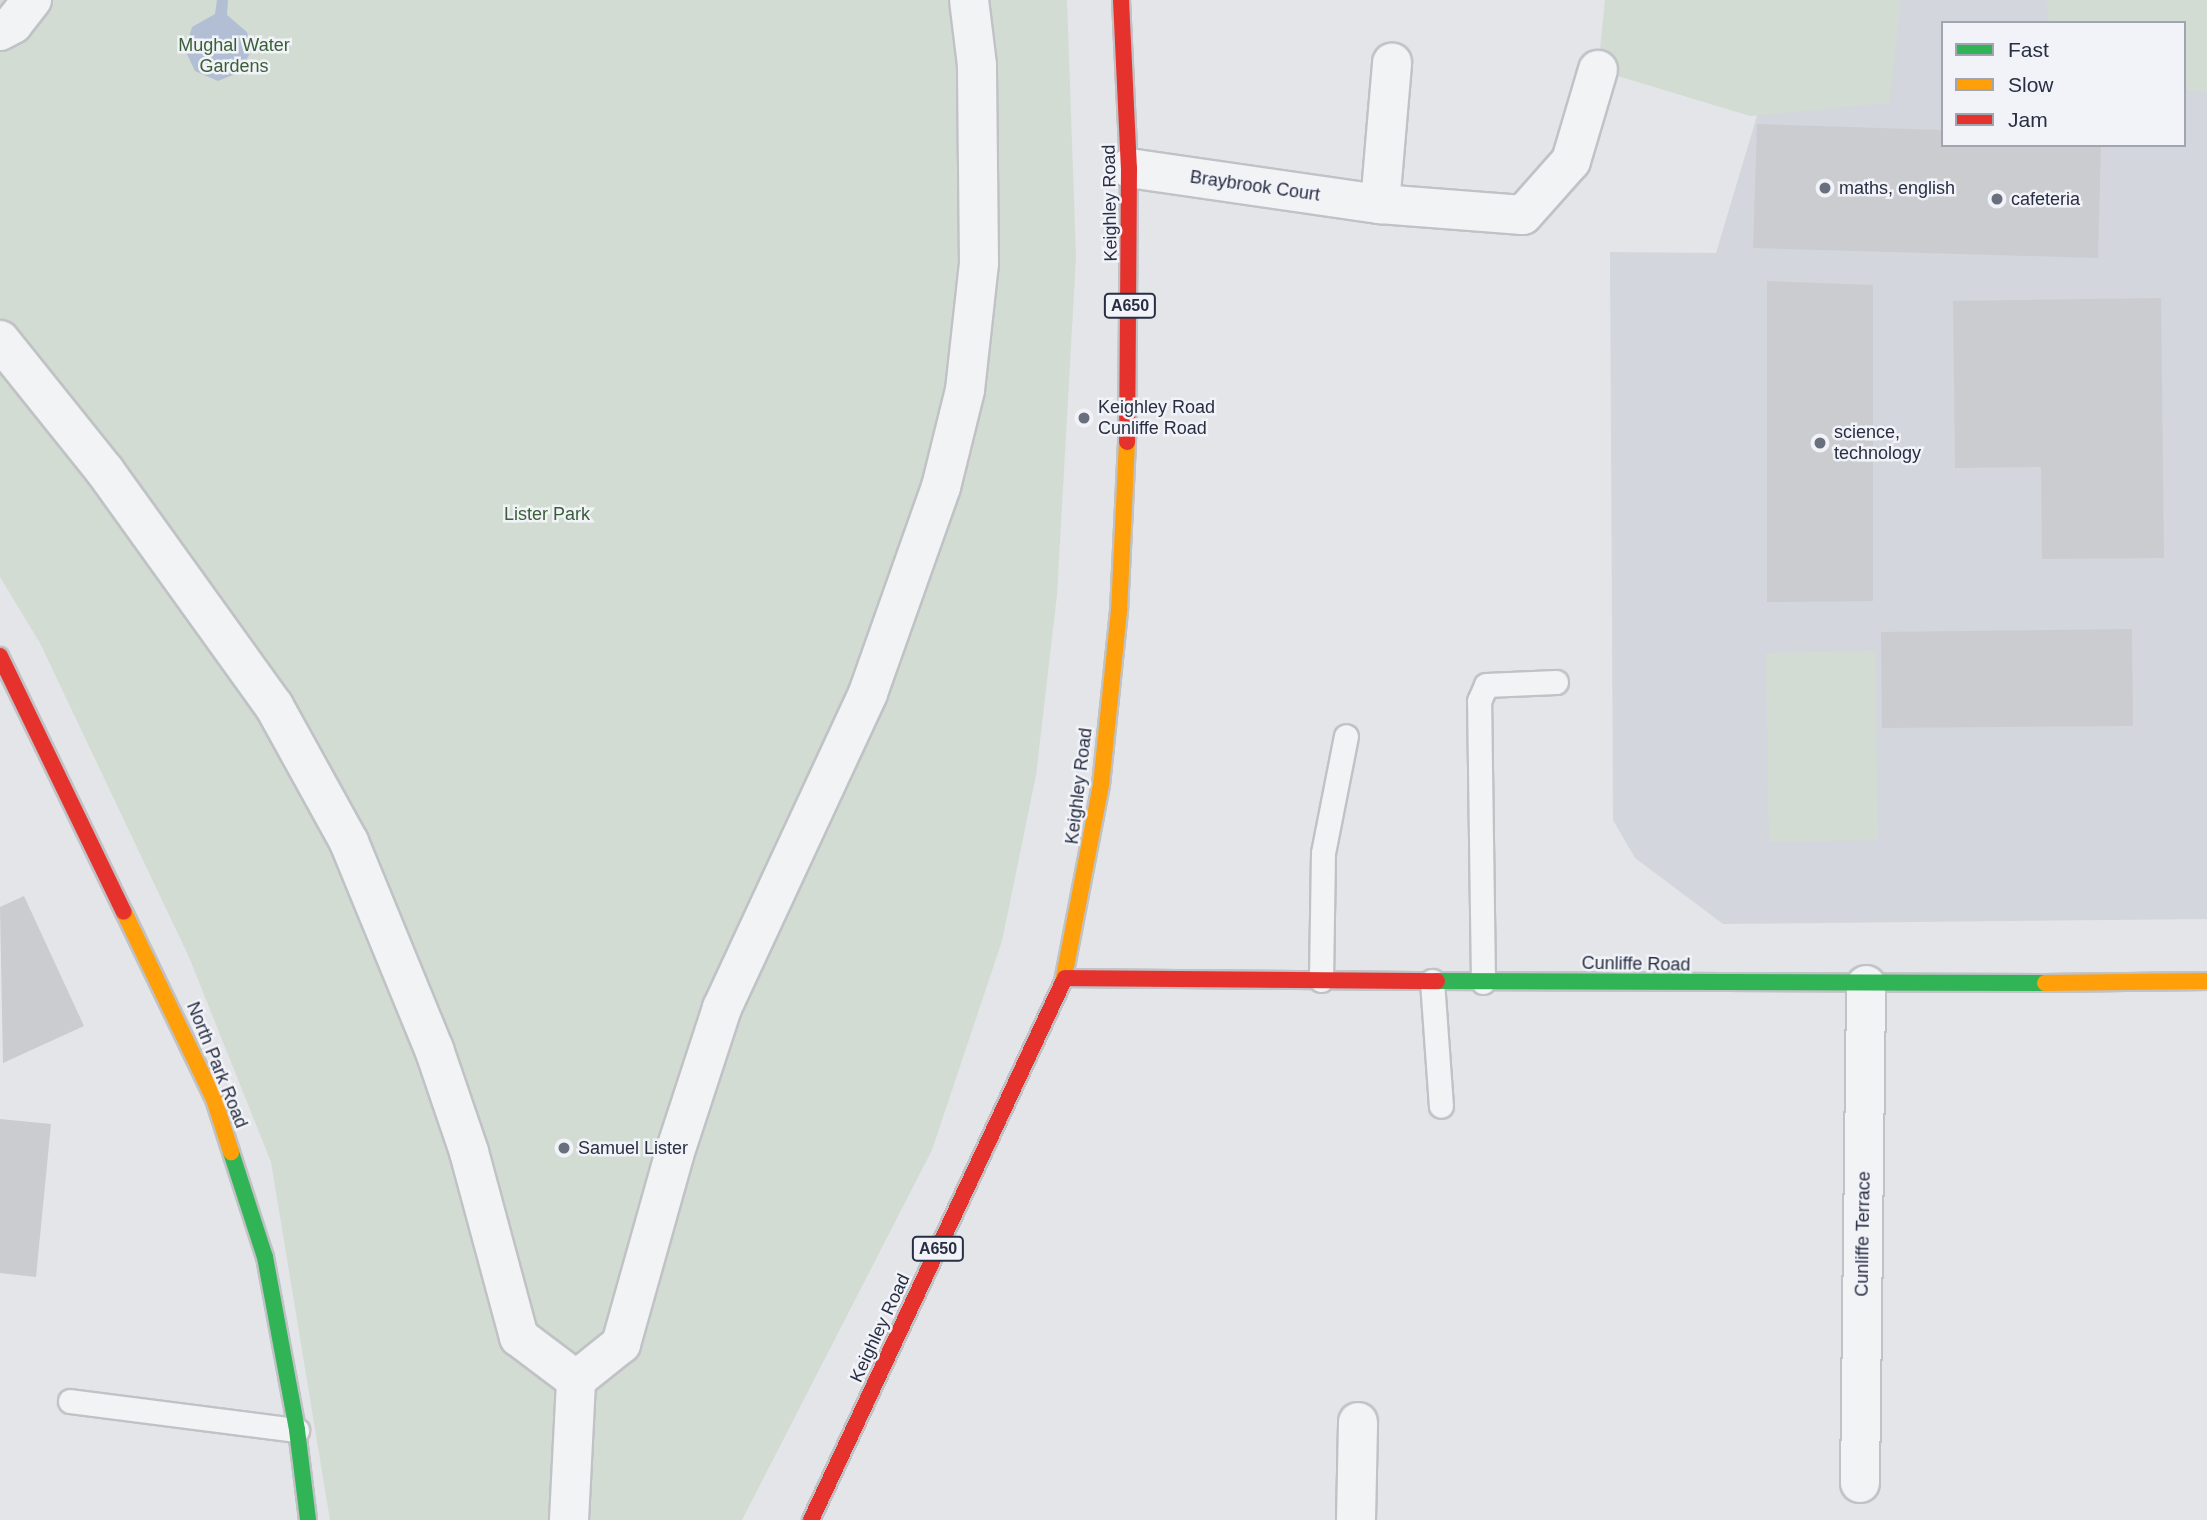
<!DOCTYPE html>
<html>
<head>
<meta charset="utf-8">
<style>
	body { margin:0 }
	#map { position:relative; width:2207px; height:1520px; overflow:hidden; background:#e3e5e8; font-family:Helvetica,sans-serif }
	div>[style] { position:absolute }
	.built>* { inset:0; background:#d3d6dd }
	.green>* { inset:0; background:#d2dcd3 }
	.water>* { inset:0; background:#b1bed4 }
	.building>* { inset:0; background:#caccd0 }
	.roads { filter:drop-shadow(2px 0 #c0c2c6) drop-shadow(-2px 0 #c0c2c6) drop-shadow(0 2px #c0c2c6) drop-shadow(0 -2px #c0c2c6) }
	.lane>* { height:23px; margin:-11.5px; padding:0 11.5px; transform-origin:11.5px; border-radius:11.5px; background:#f2f3f5 }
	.street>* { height:38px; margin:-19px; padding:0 19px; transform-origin:19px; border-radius:19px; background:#f2f3f5 }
	.fast>* { height:16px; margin:-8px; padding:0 8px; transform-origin:8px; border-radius:8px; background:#30b455 }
	.slow>* { height:16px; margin:-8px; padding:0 8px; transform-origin:8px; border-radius:8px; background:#ff9f0a }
	.jam>* { height:16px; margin:-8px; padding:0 8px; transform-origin:8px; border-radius:8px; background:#e5322d }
	.dots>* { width:19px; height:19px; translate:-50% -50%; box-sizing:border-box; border:4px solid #f1f3f8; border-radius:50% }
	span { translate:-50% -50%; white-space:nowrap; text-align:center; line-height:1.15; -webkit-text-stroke:5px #f1f3f8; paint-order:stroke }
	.shield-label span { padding:2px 5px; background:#f1f3f8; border:2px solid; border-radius:5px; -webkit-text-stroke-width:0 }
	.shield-label { font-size:16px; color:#292f43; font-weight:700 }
	.park-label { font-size:18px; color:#395f36 }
	.street-label { font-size:18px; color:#292f43 }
	.poi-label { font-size:18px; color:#292f43 }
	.left { translate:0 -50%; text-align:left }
	.legend { position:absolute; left:1941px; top:21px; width:245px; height:126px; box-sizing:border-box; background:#f1f3f8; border:2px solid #a1a5b0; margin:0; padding:9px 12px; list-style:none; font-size:21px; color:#292f43 }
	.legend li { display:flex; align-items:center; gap:14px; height:35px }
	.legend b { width:35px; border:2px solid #a1a5b0 }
</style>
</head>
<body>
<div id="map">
	<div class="built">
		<i style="clip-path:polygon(evenodd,1605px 0,2207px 0,2207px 919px,1723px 924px,1635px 858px,1613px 820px,1610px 252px,1716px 253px,1757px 116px,1605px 0,1943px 23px,2184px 23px,2184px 145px,1943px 145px,1943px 23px)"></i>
	</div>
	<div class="green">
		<i style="clip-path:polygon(0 0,1067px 0,1076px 257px,1057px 595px,1036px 775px,1002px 941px,932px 1150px,742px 1520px,330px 1520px,271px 1162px,189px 957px,40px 643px,0 577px)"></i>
		<i style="clip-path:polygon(1605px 0,1901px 0,1889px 103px,1750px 116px,1598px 70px)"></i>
		<i style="clip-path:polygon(2047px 0,2207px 0,2207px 92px,2184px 90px,2184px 23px,2049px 23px)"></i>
		<i style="clip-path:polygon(1875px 651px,1878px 840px,1769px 842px,1766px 653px)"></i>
	</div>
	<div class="water">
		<i style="clip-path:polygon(217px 0,228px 0,227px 15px,247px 32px,251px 51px,240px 72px,218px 81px,195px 71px,185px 50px,192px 27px,215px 14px)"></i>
	</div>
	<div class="building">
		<i style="clip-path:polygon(1757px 124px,1943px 130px,1943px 145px,2101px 145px,2098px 258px,1753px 248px)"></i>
		<i style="clip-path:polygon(1767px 281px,1873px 285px,1873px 601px,1767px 602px)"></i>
		<i style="clip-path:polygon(2161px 298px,2164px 558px,2042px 559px,2041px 467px,1955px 468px,1953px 301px)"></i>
		<i style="clip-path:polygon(2132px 629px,2133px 726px,1882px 728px,1881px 632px)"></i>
		<i style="clip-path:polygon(24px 896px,84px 1026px,3px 1063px,0 907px)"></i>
		<i style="clip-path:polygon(0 1119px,51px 1124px,36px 1277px,0 1273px)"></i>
	</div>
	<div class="roads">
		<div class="lane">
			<i style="left:1321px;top:980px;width:127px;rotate:-89.1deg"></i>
			<i style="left:1323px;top:853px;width:119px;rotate:-78.9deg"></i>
			<i style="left:1432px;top:981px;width:125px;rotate:85.9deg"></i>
			<i style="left:1483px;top:982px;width:281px;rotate:-90.8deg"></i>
			<i style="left:1479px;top:701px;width:17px;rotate:-66deg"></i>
			<i style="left:1486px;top:685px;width:70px;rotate:-2.5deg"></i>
			<i style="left:70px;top:1401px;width:229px;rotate:7.3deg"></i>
		</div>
		<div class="street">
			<i style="left:0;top:31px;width:15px;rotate:-28deg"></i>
			<i style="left:13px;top:24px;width:31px;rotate:-52deg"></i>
			<i style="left:1129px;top:168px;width:254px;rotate:8.2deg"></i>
			<i style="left:1380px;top:204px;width:143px;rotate:4.4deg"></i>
			<i style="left:1523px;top:215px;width:72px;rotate:-48.4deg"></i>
			<i style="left:1571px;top:161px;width:95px;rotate:-73.5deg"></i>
			<i style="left:1380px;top:204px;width:142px;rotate:-85.1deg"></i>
			<i style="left:0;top:340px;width:168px;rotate:51.3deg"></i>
			<i style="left:105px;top:471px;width:289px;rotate:54.3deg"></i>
			<i style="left:274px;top:706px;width:155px;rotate:61.1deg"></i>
			<i style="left:349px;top:842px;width:224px;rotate:67.7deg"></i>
			<i style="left:434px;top:1049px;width:109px;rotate:71.2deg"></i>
			<i style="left:469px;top:1152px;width:192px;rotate:74.9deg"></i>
			<i style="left:519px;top:1337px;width:71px;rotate:37deg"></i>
			<i style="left:576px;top:1380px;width:58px;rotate:-38.7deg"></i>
			<i style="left:621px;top:1344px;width:196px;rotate:-74.3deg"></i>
			<i style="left:674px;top:1155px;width:155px;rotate:-71.9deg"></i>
			<i style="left:722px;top:1008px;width:347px;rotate:-65.1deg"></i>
			<i style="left:868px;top:693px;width:219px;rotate:-70.5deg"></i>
			<i style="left:941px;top:487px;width:100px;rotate:-76.1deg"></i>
			<i style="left:965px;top:390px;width:128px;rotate:-83.7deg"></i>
			<i style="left:979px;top:263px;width:198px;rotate:-90.6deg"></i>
			<i style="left:977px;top:65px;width:65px;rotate:-97deg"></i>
			<i style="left:1860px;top:1483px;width:498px;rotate:-89.3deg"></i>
			<i style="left:569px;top:1520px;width:140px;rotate:-87.1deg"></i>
			<i style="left:1356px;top:1520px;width:98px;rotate:-88.8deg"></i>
		</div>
		<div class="fast">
			<i style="left:1437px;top:981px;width:608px;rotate:0.19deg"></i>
			<i style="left:231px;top:1152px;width:110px;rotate:72.1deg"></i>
			<i style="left:265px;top:1257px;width:176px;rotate:79.5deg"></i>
			<i style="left:297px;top:1430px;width:91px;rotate:83deg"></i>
		</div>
		<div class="slow">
			<i style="left:124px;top:912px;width:208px;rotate:64.3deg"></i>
			<i style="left:214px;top:1099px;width:56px;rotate:72.2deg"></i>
			<i style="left:1063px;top:982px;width:201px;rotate:-79.1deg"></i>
			<i style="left:1101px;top:785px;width:174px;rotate:-84.1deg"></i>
			<i style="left:1119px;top:612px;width:170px;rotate:-87.3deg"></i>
			<i style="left:2045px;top:983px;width:162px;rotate:-0.7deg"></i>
		</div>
		<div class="jam">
			<i style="left:1121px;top:0;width:168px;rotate:87.3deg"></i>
			<i style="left:1129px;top:168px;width:274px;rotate:90.4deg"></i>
			<i style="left:0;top:656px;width:284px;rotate:64.2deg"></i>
			<i style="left:1065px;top:978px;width:372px;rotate:0.5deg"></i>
			<i style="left:811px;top:1520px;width:594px;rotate:-64.9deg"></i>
		</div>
	</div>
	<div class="dots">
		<i style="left:1825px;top:188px;background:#6a6f7d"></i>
		<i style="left:1997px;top:199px;background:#6a6f7d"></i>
		<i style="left:1084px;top:418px;background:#6a6f7d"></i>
		<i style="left:1820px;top:443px;background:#6a6f7d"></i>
		<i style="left:564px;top:1148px;background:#6a6f7d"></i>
	</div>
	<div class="shield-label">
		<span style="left:1130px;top:306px">A650</span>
		<span style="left:938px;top:1249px">A650</span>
	</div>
	<div class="park-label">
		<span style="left:234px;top:56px">Mughal Water<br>Gardens</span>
		<span style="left:547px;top:514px">Lister Park</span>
	</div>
	<div class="street-label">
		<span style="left:1255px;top:186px;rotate:8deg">Braybrook Court</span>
		<span style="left:1110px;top:203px;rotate:-91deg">Keighley Road</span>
		<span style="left:1079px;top:786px;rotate:-83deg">Keighley Road</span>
		<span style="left:1636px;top:964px;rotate:1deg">Cunliffe Road</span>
		<span style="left:217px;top:1065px;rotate:68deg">North Park Road</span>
		<span style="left:1863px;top:1234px;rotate:-89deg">Cunliffe Terrace</span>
		<span style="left:880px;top:1328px;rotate:-65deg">Keighley Road</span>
	</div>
	<div class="poi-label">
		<span class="left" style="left:1839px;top:188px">maths, english</span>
		<span class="left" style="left:2011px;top:199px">cafeteria</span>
		<span class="left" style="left:1098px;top:418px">Keighley Road<br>Cunliffe Road</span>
		<span class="left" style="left:1834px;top:443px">science,<br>technology</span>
		<span class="left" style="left:578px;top:1148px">Samuel Lister</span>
	</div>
	<ul class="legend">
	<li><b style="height:9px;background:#30b455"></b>Fast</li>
	<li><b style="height:9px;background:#ff9f0a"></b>Slow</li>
	<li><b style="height:9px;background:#e5322d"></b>Jam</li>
	</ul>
</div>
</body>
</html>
